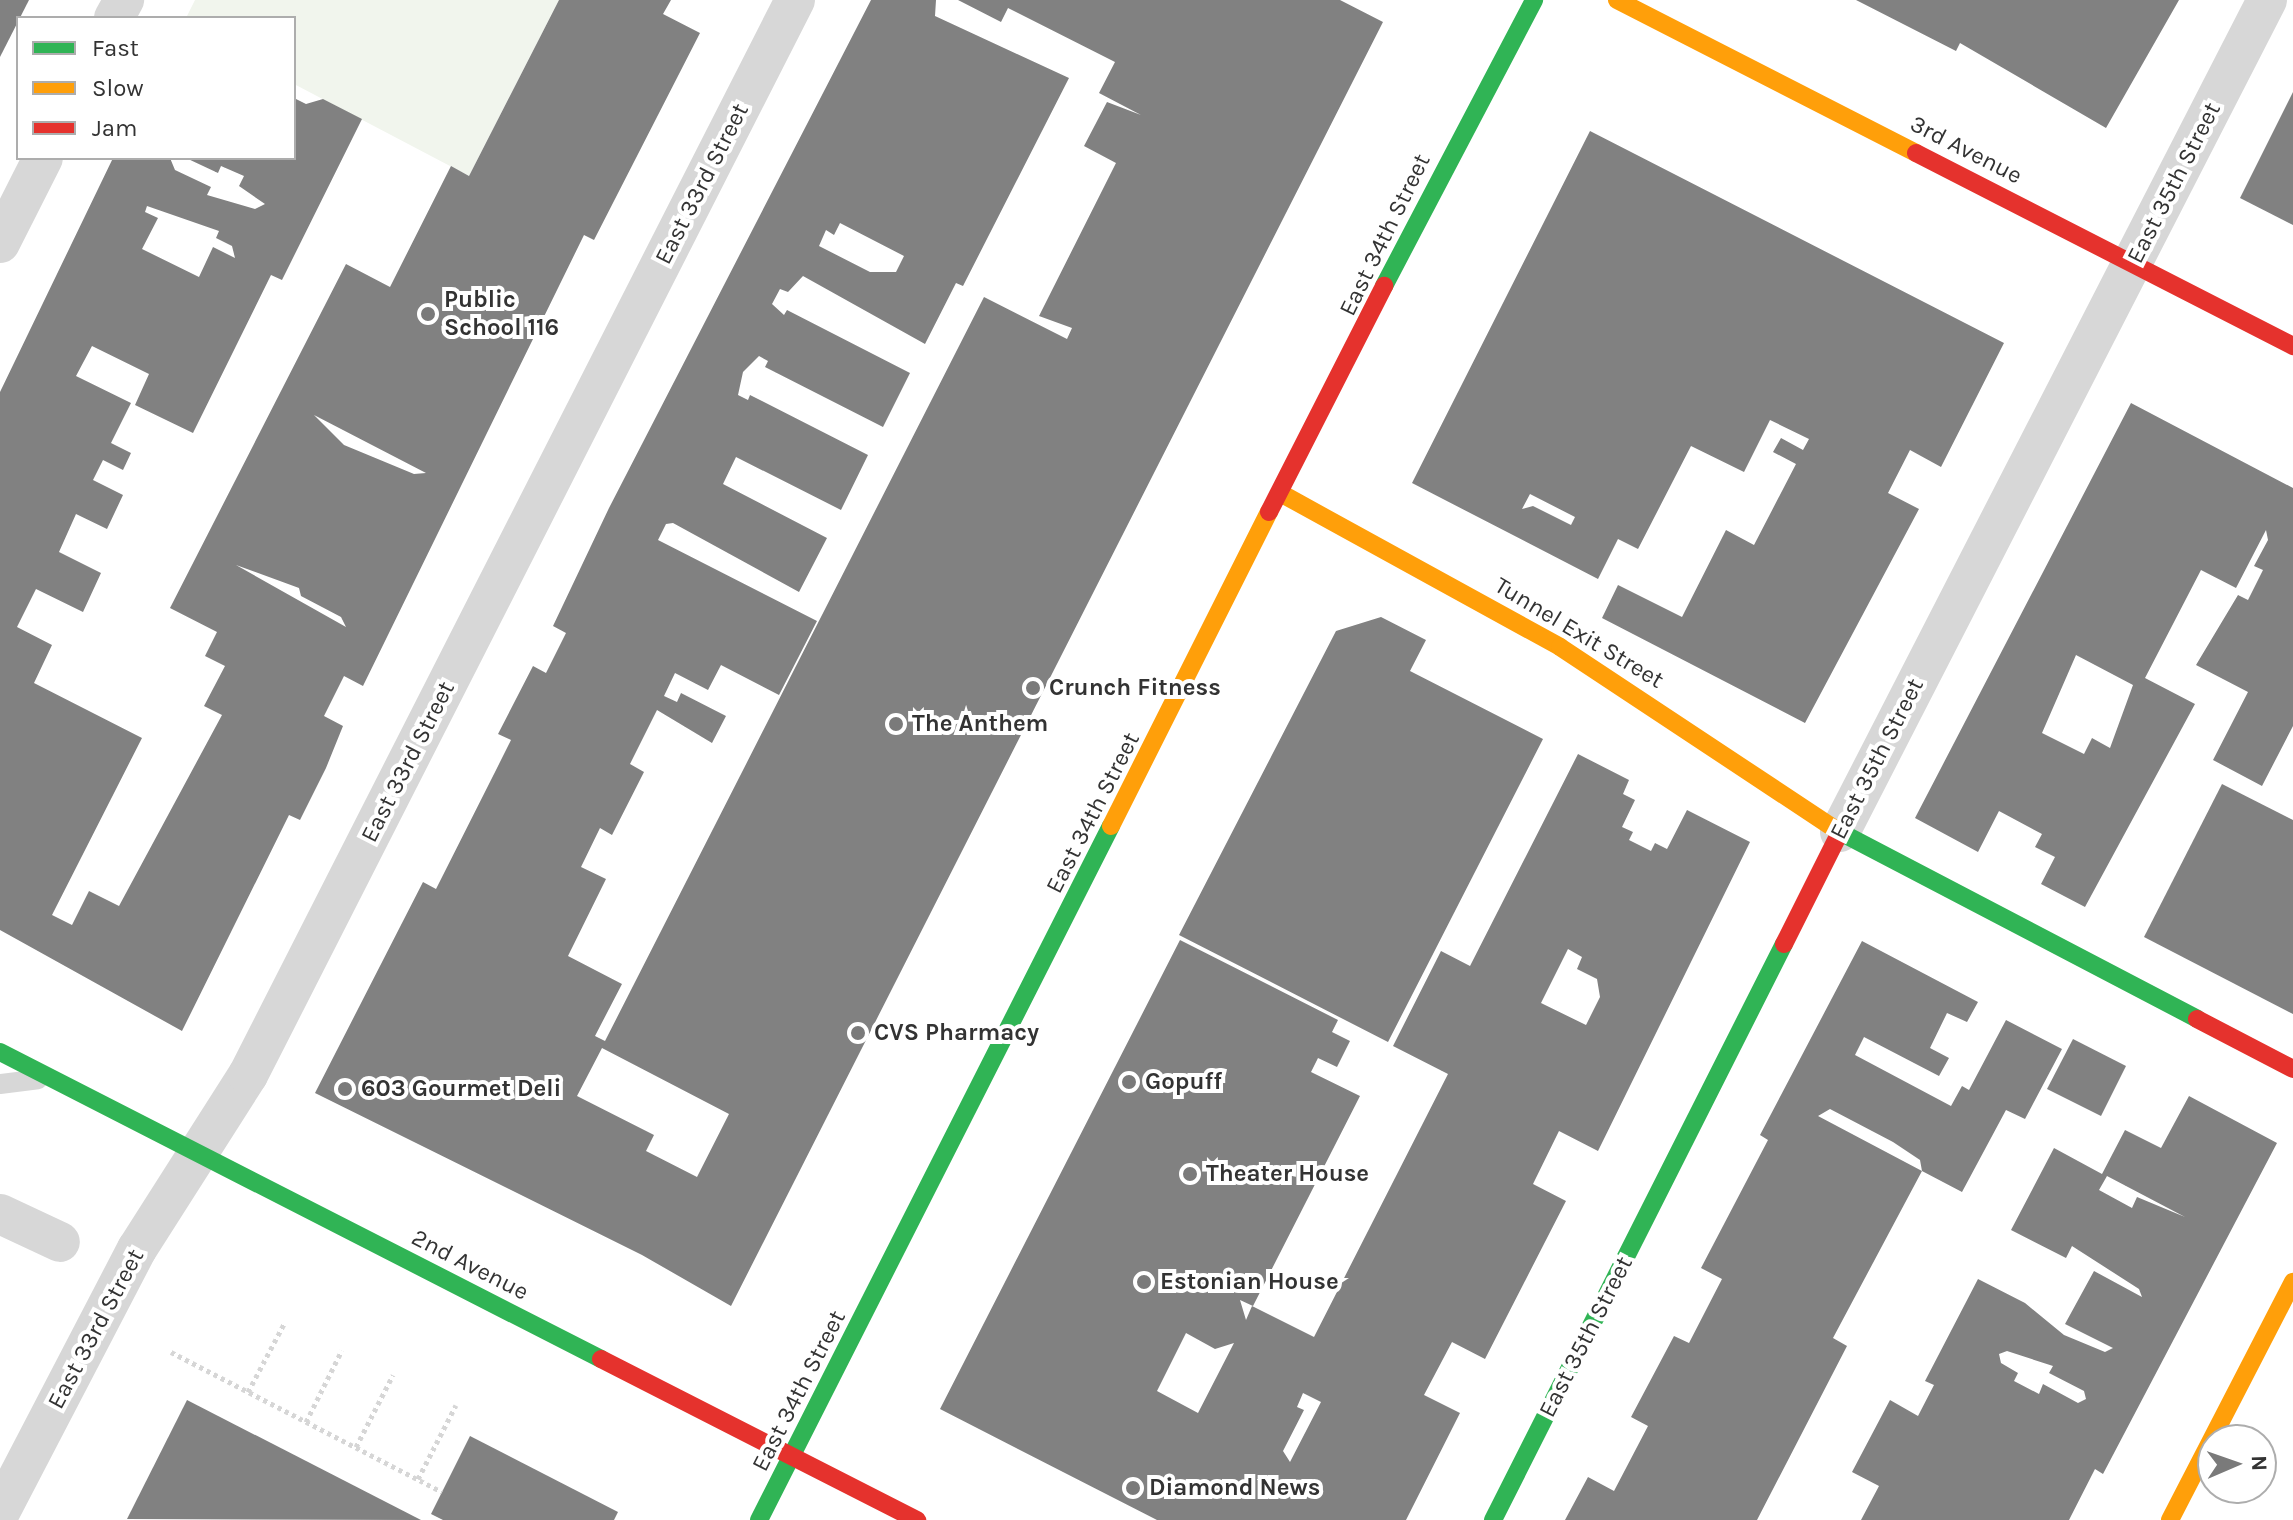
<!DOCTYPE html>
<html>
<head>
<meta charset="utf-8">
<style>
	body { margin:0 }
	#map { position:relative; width:2293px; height:1520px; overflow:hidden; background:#fff; font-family:Karla,sans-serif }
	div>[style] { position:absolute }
	.green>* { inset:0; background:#f1f5ed }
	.building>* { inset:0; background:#818181 }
	.path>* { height:5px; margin-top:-2.5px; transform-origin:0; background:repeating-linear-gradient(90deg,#d6d6d6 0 4px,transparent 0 8px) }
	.lane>* { height:20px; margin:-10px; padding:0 10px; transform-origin:10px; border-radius:10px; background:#d7d7d7 }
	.street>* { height:40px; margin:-20px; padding:0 20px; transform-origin:20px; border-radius:20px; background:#d7d7d7 }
	.fast>* { height:18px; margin:-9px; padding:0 9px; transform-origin:9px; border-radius:9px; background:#30b455 }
	.slow>* { height:18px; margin:-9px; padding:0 9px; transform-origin:9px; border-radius:9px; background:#ff9f0a }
	.jam>* { height:18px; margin:-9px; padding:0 9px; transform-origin:9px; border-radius:9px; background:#e5322d }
	.dots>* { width:22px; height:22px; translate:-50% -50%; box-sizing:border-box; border:4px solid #fff; border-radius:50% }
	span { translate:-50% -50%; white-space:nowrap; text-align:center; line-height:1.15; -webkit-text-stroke:8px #fff; paint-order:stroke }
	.street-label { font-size:24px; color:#333 }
	.poi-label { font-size:24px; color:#333; font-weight:700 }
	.left { translate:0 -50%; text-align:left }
	.legend { position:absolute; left:16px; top:16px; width:280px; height:144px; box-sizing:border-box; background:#fff; border:2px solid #adadad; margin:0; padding:10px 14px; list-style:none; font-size:24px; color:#333 }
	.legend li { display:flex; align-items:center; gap:16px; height:40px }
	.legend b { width:40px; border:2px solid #adadad }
	.north { position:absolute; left:2197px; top:1424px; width:80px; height:80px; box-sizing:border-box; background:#fff; border:2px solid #adadad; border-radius:50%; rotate:88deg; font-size:22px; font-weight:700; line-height:32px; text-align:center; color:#333 }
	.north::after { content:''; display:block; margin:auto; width:28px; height:36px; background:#7a7a7a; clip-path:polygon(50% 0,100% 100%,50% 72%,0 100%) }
</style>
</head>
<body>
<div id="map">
	<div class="green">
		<i style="clip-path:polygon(195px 0,559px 0,469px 176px,294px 84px,294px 18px,186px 18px)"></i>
	</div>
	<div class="building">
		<i style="clip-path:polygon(0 0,29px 0,0 57px)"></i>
		<i style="clip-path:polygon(evenodd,559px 0,671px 0,663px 14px,700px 33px,594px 240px,584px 235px,363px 686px,344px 676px,324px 716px,343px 726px,326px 768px,300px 820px,289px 815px,182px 1031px,0 930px,0 392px,113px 158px,170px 158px,175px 170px,211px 187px,207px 195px,255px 209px,265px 204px,239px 186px,244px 176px,221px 166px,218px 173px,186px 158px,294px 158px,294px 98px,306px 104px,323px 99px,362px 119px,282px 280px,271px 275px,193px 433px,135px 405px,149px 374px,92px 346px,76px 376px,131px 403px,111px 443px,131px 453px,123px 470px,103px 460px,93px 480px,123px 495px,107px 529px,76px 514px,59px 552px,101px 573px,83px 612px,36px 589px,17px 627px,52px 645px,34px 683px,142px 738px,52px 915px,72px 925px,89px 891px,119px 906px,222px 715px,204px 706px,225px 666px,205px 656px,217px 632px,170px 608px,346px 264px,390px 287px,451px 166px,469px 176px,559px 0,147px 206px,219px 231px,216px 238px,232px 246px,235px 258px,213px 247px,199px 277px,142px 249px,158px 218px,145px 212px,147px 206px,559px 0,314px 415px,426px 473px,414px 474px,344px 445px,314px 415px,559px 0,236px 565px,299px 588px,301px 596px,341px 617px,346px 627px,236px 565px)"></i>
		<i style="clip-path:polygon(evenodd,871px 0,936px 0,935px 16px,1069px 78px,963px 286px,956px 283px,925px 344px,803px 276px,788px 292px,780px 289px,772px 304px,784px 315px,787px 310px,910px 373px,883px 427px,765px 367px,768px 361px,759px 356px,743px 372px,738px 395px,748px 400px,750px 395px,868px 455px,841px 510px,736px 457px,723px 484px,827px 538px,799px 592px,673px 523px,666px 524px,658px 540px,817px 621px,779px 695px,721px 665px,708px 690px,675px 673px,664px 696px,677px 702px,681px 693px,726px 716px,712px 743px,657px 710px,630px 764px,644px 772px,612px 835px,600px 828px,581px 867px,606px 879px,568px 956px,622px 984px,595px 1036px,605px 1041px,984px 297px,1067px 339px,1072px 328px,1039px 316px,1116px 163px,1084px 146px,1107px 102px,1141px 115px,1099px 93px,1115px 62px,1008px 8px,1001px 22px,958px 0,1340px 0,1383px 22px,731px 1306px,642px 1255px,315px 1093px,423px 882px,436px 889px,494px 774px,511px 740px,498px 734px,533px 666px,546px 673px,566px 633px,553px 626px,609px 508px,871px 0,840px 223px,904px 256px,896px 272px,870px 272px,819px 246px,826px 230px,834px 235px,840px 223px,871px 0,602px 1048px,729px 1114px,697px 1177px,646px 1151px,654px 1135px,577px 1096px,602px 1048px)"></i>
		<i style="clip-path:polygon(1856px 0,2179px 0,2106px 128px,1960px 43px,1956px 51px)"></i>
		<i style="clip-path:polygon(2293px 92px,2293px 225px,2240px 198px)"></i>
		<i style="clip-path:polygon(evenodd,1590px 131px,2004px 343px,1941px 467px,1910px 450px,1888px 493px,1919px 509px,1805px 723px,1602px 618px,1618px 585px,1682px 617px,1726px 530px,1754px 545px,1796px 464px,1773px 452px,1781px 438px,1803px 450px,1809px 439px,1770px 420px,1744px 472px,1691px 446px,1638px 549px,1618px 539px,1598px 579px,1412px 483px,1590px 131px,1530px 494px,1575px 517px,1571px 525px,1533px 506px,1522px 509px,1530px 494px)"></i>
		<i style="clip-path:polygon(evenodd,2131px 403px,2293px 488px,2293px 726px,2262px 786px,2213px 760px,2248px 692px,2196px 665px,2238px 595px,2248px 600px,2263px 570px,2254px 566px,2268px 540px,2266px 530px,2236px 588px,2201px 570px,2145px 678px,2195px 704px,2085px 907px,2041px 884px,2055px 857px,2035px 847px,2042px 834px,1999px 811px,1978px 852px,1915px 818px,2131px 403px,2076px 655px,2133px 685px,2110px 748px,2092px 738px,2084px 754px,2042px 733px,2076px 655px)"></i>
		<i style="clip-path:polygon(1381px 617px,1426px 640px,1410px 671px,1543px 739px,1388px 1042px,1179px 935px,1336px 631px)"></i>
		<i style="clip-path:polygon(evenodd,1578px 754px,1629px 780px,1623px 794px,1635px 800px,1622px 827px,1633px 832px,1629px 840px,1651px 851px,1655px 843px,1667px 849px,1687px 810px,1750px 842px,1598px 1151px,1559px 1131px,1533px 1184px,1566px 1201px,1485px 1359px,1452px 1342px,1424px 1395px,1460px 1413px,1406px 1520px,1157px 1520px,940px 1409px,1180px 940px,1338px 1020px,1332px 1032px,1350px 1041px,1337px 1067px,1318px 1058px,1311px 1072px,1360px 1096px,1253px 1306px,1240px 1300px,1246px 1320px,1252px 1306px,1314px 1337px,1448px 1074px,1393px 1046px,1441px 951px,1470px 966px,1578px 754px,1568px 949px,1582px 957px,1577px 969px,1597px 979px,1600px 997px,1586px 1025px,1541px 1003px,1568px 949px,1578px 754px,1186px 1333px,1215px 1349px,1234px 1343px,1198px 1413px,1157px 1391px,1186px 1333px,1578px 754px,1303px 1393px,1321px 1402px,1290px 1462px,1283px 1451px,1304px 1410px,1297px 1407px,1303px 1393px)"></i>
		<i style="clip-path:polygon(2222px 784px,2293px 820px,2293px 1014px,2144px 937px)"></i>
		<i style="clip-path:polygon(1862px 941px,1978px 1002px,1967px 1022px,1947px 1013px,1930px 1048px,1949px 1058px,1939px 1076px,1864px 1037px,1855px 1055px,1951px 1106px,1962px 1086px,1969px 1090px,2006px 1020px,2062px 1049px,2025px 1119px,2006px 1110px,1962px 1192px,1922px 1171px,1920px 1160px,1893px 1142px,1830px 1109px,1818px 1116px,1922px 1171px,1833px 1338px,1847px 1346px,1757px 1520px,1565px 1520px,1588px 1477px,1614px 1491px,1648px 1426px,1631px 1417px,1674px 1336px,1689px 1343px,1722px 1279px,1701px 1268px,1768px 1140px,1760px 1135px)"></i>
		<i style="clip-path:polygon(2073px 1039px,2126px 1066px,2101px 1116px,2047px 1089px)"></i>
		<i style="clip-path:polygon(evenodd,2189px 1096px,2277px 1143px,2103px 1474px,2095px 1469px,2069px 1520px,1861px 1520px,1879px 1486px,1852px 1472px,1890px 1400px,1918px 1416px,1934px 1385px,1925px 1381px,1978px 1279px,2025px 1303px,2064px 1335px,2105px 1352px,2113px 1348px,2065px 1324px,2094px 1271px,2142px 1297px,2139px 1289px,2072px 1246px,2066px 1258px,2011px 1230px,2054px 1148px,2102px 1174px,2125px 1130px,2161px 1148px,2189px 1096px,2107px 1176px,2185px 1217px,2137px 1197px,2132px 1208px,2099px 1190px,2107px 1176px,2189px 1096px,2007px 1351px,2053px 1366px,2049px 1373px,2084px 1391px,2086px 1399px,2078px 1403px,2043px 1384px,2039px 1394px,2014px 1381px,2018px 1373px,2001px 1363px,1999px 1354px,2007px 1351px)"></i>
		<i style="clip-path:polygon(187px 1400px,421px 1520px,127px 1519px)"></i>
		<i style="clip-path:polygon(470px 1436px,618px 1512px,614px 1520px,443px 1520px,431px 1514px)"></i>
	</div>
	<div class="path">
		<i style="left:171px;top:1352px;width:305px;rotate:27.3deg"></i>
		<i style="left:248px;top:1392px;width:79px;rotate:-62.1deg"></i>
		<i style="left:306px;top:1422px;width:80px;rotate:-63.4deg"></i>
		<i style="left:356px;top:1447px;width:81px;rotate:-62.8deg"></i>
		<i style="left:418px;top:1479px;width:83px;rotate:-62.8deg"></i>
	</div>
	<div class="lane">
		<i style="left:0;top:1084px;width:38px;rotate:-7deg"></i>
	</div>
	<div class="street">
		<i style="left:114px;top:18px;width:21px;rotate:-61deg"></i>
		<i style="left:0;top:243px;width:95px;rotate:-63.2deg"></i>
		<i style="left:1840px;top:832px;width:935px;rotate:-62.83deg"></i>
		<i style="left:0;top:1214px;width:66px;rotate:25deg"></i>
		<i style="left:0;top:1512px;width:297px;rotate:-62.5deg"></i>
		<i style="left:137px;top:1249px;width:206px;rotate:-57.5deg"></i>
		<i style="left:248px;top:1075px;width:1206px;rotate:-63.03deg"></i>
	</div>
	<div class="fast">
		<i style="left:1384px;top:286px;width:323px;rotate:-62.3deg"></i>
		<i style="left:1840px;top:832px;width:403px;rotate:27.6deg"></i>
		<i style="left:0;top:1052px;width:675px;rotate:27.06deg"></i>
		<i style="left:759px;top:1520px;width:778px;rotate:-63.11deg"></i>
		<i style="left:1493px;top:1520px;width:645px;rotate:-63.2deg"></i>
	</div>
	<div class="slow">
		<i style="left:1617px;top:0;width:336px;rotate:27.1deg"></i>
		<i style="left:1282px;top:494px;width:317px;rotate:28.8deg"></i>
		<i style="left:1560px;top:647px;width:336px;rotate:33.5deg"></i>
		<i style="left:1111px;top:826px;width:352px;rotate:-63.3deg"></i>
		<i style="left:2170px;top:1520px;width:268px;rotate:-62.7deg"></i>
	</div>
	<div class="jam">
		<i style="left:1916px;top:153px;width:424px;rotate:27.1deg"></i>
		<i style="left:1269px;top:512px;width:254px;rotate:-63deg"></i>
		<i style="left:1784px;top:944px;width:125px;rotate:-63.4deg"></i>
		<i style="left:2197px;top:1019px;width:108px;rotate:27.5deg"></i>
		<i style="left:601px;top:1359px;width:355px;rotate:27deg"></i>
	</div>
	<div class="dots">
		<i style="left:428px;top:314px;background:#7a7a7a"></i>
		<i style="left:1033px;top:688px;background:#7a7a7a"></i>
		<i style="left:896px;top:724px;background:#7a7a7a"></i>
		<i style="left:858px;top:1033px;background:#7a7a7a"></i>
		<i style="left:1129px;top:1082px;background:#7a7a7a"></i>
		<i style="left:345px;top:1089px;background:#7a7a7a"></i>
		<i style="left:1190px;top:1174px;background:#7a7a7a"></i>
		<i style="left:1144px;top:1282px;background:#7a7a7a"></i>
		<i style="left:1133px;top:1488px;background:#7a7a7a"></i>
	</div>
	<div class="street-label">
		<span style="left:1966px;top:150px;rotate:27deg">3rd Avenue</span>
		<span style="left:2174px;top:183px;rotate:-63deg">East 35th Street</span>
		<span style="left:702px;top:184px;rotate:-63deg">East 33rd Street</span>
		<span style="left:1385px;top:235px;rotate:-64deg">East 34th Street</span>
		<span style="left:1579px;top:633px;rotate:31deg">Tunnel Exit Street</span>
		<span style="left:1877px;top:759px;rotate:-63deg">East 35th Street</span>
		<span style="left:408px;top:762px;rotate:-63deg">East 33rd Street</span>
		<span style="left:1093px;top:813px;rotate:-63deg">East 34th Street</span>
		<span style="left:470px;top:1265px;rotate:27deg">2nd Avenue</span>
		<span style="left:96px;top:1329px;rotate:-62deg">East 33rd Street</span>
		<span style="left:1586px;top:1337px;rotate:-63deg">East 35th Street</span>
		<span style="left:799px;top:1391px;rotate:-63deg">East 34th Street</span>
	</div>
	<div class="poi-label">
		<span class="left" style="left:444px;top:314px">Public<br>School 116</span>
		<span class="left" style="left:1049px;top:688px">Crunch Fitness</span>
		<span class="left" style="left:912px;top:724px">The Anthem</span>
		<span class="left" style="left:874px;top:1033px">CVS Pharmacy</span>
		<span class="left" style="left:1145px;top:1082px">Gopuff</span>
		<span class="left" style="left:361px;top:1089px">603 Gourmet Deli</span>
		<span class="left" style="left:1206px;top:1174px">Theater House</span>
		<span class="left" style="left:1160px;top:1282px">Estonian House</span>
		<span class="left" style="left:1149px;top:1488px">Diamond News</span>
	</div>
	<ul class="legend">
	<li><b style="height:10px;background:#30b455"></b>Fast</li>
	<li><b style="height:10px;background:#ff9f0a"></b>Slow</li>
	<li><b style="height:10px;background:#e5322d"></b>Jam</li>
	</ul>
	<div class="north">N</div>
</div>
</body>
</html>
